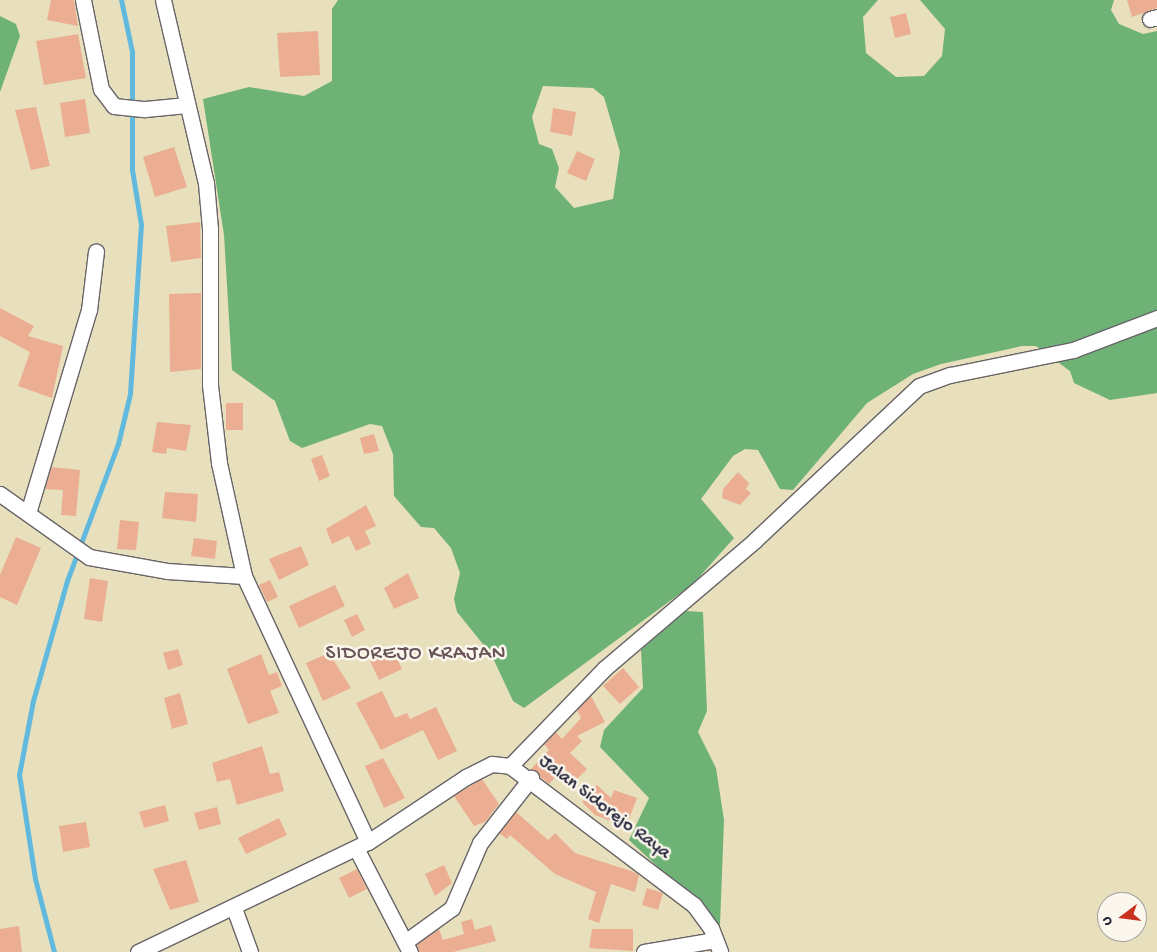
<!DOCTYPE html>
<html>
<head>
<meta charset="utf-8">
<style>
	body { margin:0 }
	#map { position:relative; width:1157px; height:952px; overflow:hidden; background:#e8e0bc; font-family:"Gochi Hand",sans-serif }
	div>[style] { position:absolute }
	.forest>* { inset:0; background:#6eb276 }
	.stream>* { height:4.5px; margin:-2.25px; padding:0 2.25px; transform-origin:2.25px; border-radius:2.25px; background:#61b9de }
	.building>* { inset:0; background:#ebae92 }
	.roads { filter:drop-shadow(1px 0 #676468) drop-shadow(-1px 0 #676468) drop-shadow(0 1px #676468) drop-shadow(0 -1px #676468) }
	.street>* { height:15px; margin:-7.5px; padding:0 7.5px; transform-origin:7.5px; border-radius:7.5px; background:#fff }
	span { translate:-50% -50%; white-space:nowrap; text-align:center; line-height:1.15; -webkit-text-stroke:5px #fbf7ec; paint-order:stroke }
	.street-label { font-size:19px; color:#22223b }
	.quarter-label { font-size:21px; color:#685359; letter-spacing:1px }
	.north { position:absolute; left:1097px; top:892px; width:50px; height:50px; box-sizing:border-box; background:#fbf7ec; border:1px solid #a4a2a5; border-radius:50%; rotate:255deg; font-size:14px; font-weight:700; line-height:20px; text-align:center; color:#22223b }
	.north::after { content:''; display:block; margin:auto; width:18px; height:22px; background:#c8321e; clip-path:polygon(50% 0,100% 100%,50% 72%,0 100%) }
</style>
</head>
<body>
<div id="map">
	<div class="forest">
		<i style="clip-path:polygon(evenodd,338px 0,878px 0,863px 17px,866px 53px,896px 77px,924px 76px,942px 56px,945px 29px,920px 0,1114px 0,1111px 10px,1119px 24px,1143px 34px,1157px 31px,1157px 393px,1110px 400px,1074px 383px,1070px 371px,1036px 346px,1022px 346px,941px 364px,913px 374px,867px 403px,793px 490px,780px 489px,758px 450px,745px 449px,733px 456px,701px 499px,734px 538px,693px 584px,524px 708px,513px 701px,491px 654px,457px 612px,454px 599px,460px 573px,451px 548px,434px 528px,421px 527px,394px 496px,393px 454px,382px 426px,370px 424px,302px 448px,290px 441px,275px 401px,232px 370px,224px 235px,203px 99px,249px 87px,304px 96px,332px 81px,332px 9px,338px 0,543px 86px,593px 88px,604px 97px,620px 152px,613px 199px,574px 208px,555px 187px,559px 168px,552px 149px,539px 144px,532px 117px,543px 86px)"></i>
		<i style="clip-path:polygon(0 16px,16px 24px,20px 36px,0 92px)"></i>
		<i style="clip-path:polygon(685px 611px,703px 612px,707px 711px,698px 732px,716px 768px,724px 820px,720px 925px,629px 840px,649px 798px,600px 747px,604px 730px,643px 688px,641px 650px)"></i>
	</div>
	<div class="stream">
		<i style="left:54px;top:952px;width:75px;rotate:-104.6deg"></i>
		<i style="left:35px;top:879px;width:105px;rotate:-98.7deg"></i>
		<i style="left:19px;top:775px;width:75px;rotate:-79.3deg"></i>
		<i style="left:33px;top:701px;width:125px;rotate:-74.2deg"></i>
		<i style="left:67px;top:581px;width:146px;rotate:-69.6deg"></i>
		<i style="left:118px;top:444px;width:51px;rotate:-76.5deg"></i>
		<i style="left:130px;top:394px;width:169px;rotate:-86.3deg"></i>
		<i style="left:141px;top:225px;width:56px;rotate:-99.3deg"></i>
		<i style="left:132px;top:170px;width:118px;rotate:-90deg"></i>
		<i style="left:132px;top:52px;width:53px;rotate:-101.9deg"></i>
	</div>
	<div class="building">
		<i style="clip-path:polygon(51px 0,74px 0,78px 26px,47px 20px)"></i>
		<i style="clip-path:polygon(1127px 0,1157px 0,1157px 8px,1132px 17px)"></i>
		<i style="clip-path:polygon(906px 13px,911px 34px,895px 38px,890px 17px)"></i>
		<i style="clip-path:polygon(318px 31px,320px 75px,280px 77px,277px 33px)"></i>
		<i style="clip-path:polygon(78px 34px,86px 78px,44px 85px,36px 41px)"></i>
		<i style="clip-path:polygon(85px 99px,90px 133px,65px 137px,60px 103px)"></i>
		<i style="clip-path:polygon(36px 107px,50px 166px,31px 170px,15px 110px)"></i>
		<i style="clip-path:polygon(553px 108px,576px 112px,572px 136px,550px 132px)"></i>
		<i style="clip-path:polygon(174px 147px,187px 187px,155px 197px,143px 157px)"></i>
		<i style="clip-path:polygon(577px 151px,595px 159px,586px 181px,567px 173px)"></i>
		<i style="clip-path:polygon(200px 222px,201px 258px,171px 262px,166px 226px)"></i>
		<i style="clip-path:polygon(201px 293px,201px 369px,170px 372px,169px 294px)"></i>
		<i style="clip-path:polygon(0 308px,34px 326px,28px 336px,63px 346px,52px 398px,18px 386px,30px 352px,0 336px)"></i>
		<i style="clip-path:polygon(226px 403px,243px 403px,243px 430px,226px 430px)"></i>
		<i style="clip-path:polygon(157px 422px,191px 425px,186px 451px,167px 448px,166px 454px,152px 452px)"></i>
		<i style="clip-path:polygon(374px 434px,379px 451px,364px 454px,360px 438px)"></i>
		<i style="clip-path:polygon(322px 455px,330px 476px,319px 481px,311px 459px)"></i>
		<i style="clip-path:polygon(52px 467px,80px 470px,76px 516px,61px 515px,63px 490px,45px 489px)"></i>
		<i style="clip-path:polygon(738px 472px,749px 483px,746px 489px,751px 493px,740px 505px,722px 498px,723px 489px)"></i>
		<i style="clip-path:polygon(165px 492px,198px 494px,196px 522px,162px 518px)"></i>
		<i style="clip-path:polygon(366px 505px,376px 526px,365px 531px,371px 544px,356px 551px,349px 536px,332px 544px,326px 529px)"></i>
		<i style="clip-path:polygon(120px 520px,139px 522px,136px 550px,117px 549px)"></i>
		<i style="clip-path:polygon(16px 537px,41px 548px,17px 605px,0 597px,0 575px)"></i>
		<i style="clip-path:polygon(194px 538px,217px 541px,215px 559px,191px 556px)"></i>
		<i style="clip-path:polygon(301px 546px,309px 565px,279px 580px,269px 559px)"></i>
		<i style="clip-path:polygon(408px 573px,419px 598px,394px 609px,384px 588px)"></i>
		<i style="clip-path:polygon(90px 578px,108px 581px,102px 622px,84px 619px)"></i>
		<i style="clip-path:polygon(270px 580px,278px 597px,267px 602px,259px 585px)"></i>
		<i style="clip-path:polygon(335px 585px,345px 606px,299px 628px,289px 606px)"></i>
		<i style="clip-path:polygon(357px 614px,365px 630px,352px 637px,344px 620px)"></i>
		<i style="clip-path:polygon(178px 649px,183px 665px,168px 670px,163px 653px)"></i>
		<i style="clip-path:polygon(393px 650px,402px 669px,379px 680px,370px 661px)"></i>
		<i style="clip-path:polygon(329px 653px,351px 688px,323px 701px,306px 663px)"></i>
		<i style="clip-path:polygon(261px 654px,269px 675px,277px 672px,282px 686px,270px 691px,279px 713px,248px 724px,227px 669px)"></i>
		<i style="clip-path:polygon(623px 668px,639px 687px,620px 704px,603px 686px)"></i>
		<i style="clip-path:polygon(382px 691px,395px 718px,407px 713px,410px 719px,436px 707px,457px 751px,438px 760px,423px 730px,381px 750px,356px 703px)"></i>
		<i style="clip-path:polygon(180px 693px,188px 724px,172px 729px,164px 698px)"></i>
		<i style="clip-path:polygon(591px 696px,605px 722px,577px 736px,582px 741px,570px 753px,587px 769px,576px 780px,564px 768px,549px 784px,531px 769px,549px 750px,544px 744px,556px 732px,562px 739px,581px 718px,577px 710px)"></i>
		<i style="clip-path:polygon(262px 746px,270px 774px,279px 772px,284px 791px,237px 805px,230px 779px,217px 782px,212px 763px)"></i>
		<i style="clip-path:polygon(383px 758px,405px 798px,384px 808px,365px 766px)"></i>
		<i style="clip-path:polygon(482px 779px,499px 804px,485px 822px,474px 826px,454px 796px)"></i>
		<i style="clip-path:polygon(597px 785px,611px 798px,614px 790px,637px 798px,626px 827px,595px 815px,582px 802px)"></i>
		<i style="clip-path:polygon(165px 805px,169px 821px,144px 828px,139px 812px)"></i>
		<i style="clip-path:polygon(217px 807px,221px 824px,199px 830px,194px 813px)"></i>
		<i style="clip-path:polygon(516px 812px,548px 840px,555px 833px,575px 853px,634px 872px,639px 875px,635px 892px,611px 884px,599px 923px,588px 919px,596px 892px,555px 874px,510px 835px,507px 839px,499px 833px)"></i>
		<i style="clip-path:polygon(279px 818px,287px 835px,246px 854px,238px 838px)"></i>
		<i style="clip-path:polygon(86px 822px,90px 847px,63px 852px,59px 826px)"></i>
		<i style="clip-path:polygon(186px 860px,199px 902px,170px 910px,153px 869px)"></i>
		<i style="clip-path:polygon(444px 865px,452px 883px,435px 896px,425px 874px)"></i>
		<i style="clip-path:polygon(357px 869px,367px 889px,349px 898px,339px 878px)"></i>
		<i style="clip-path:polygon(647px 888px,663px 893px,658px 910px,642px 905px)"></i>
		<i style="clip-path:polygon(472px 919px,475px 930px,491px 925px,496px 941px,453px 952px,419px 952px,417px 945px,439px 929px,443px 940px,464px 934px,461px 922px)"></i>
		<i style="clip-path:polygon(19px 926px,22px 952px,0 952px,0 929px)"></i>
		<i style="clip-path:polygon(592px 929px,633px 929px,633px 951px,589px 948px)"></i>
	</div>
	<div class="roads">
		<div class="street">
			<i style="left:83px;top:0;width:91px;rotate:78.6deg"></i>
			<i style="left:101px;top:89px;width:21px;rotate:53deg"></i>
			<i style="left:114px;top:106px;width:31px;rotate:6deg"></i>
			<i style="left:145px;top:109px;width:42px;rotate:-5.4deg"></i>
			<i style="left:163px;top:0;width:188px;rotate:76.8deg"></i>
			<i style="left:206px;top:183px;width:46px;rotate:85deg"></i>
			<i style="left:210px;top:229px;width:156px;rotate:90deg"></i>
			<i style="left:210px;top:385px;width:79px;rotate:83.4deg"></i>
			<i style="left:219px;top:463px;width:116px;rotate:77.5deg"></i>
			<i style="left:1150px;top:19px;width:7px;rotate:-16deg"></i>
			<i style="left:0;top:494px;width:109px;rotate:35.3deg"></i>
			<i style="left:89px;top:557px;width:79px;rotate:10.2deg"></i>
			<i style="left:167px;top:571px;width:77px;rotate:3.7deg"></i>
			<i style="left:244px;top:576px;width:293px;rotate:65deg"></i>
			<i style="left:368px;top:842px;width:118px;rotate:-33.6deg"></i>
			<i style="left:466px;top:777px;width:29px;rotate:-27deg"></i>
			<i style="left:492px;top:764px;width:18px;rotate:6deg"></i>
			<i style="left:510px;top:766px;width:231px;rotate:37.1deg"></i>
			<i style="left:694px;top:905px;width:29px;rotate:54deg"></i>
			<i style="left:711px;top:928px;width:26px;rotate:69deg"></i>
			<i style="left:28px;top:513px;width:212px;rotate:-73.3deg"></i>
			<i style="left:89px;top:310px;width:59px;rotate:-83.2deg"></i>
			<i style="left:510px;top:766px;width:136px;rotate:-45.9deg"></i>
			<i style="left:605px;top:668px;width:196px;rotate:-40.4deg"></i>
			<i style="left:754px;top:541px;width:226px;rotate:-43.2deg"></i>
			<i style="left:919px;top:386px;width:33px;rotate:-20deg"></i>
			<i style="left:950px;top:375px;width:126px;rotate:-11.5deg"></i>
			<i style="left:1073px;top:350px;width:90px;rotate:-20.9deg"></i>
			<i style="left:356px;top:848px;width:117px;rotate:62.6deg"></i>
			<i style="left:234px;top:908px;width:47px;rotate:70deg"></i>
			<i style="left:405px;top:942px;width:58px;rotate:-35.9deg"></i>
			<i style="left:452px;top:908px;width:71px;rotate:-66.7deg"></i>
			<i style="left:480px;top:843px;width:83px;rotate:-51.9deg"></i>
			<i style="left:138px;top:952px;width:255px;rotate:-25.6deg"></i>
			<i style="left:644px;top:952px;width:72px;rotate:-9.6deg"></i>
		</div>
	</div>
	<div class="street-label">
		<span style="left:604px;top:808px;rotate:37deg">Jalan Sidorejo Raya</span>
	</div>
	<div class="quarter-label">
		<span style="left:416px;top:655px">SIDOREJO KRAJAN</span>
	</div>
	<div class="north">U</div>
</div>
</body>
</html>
